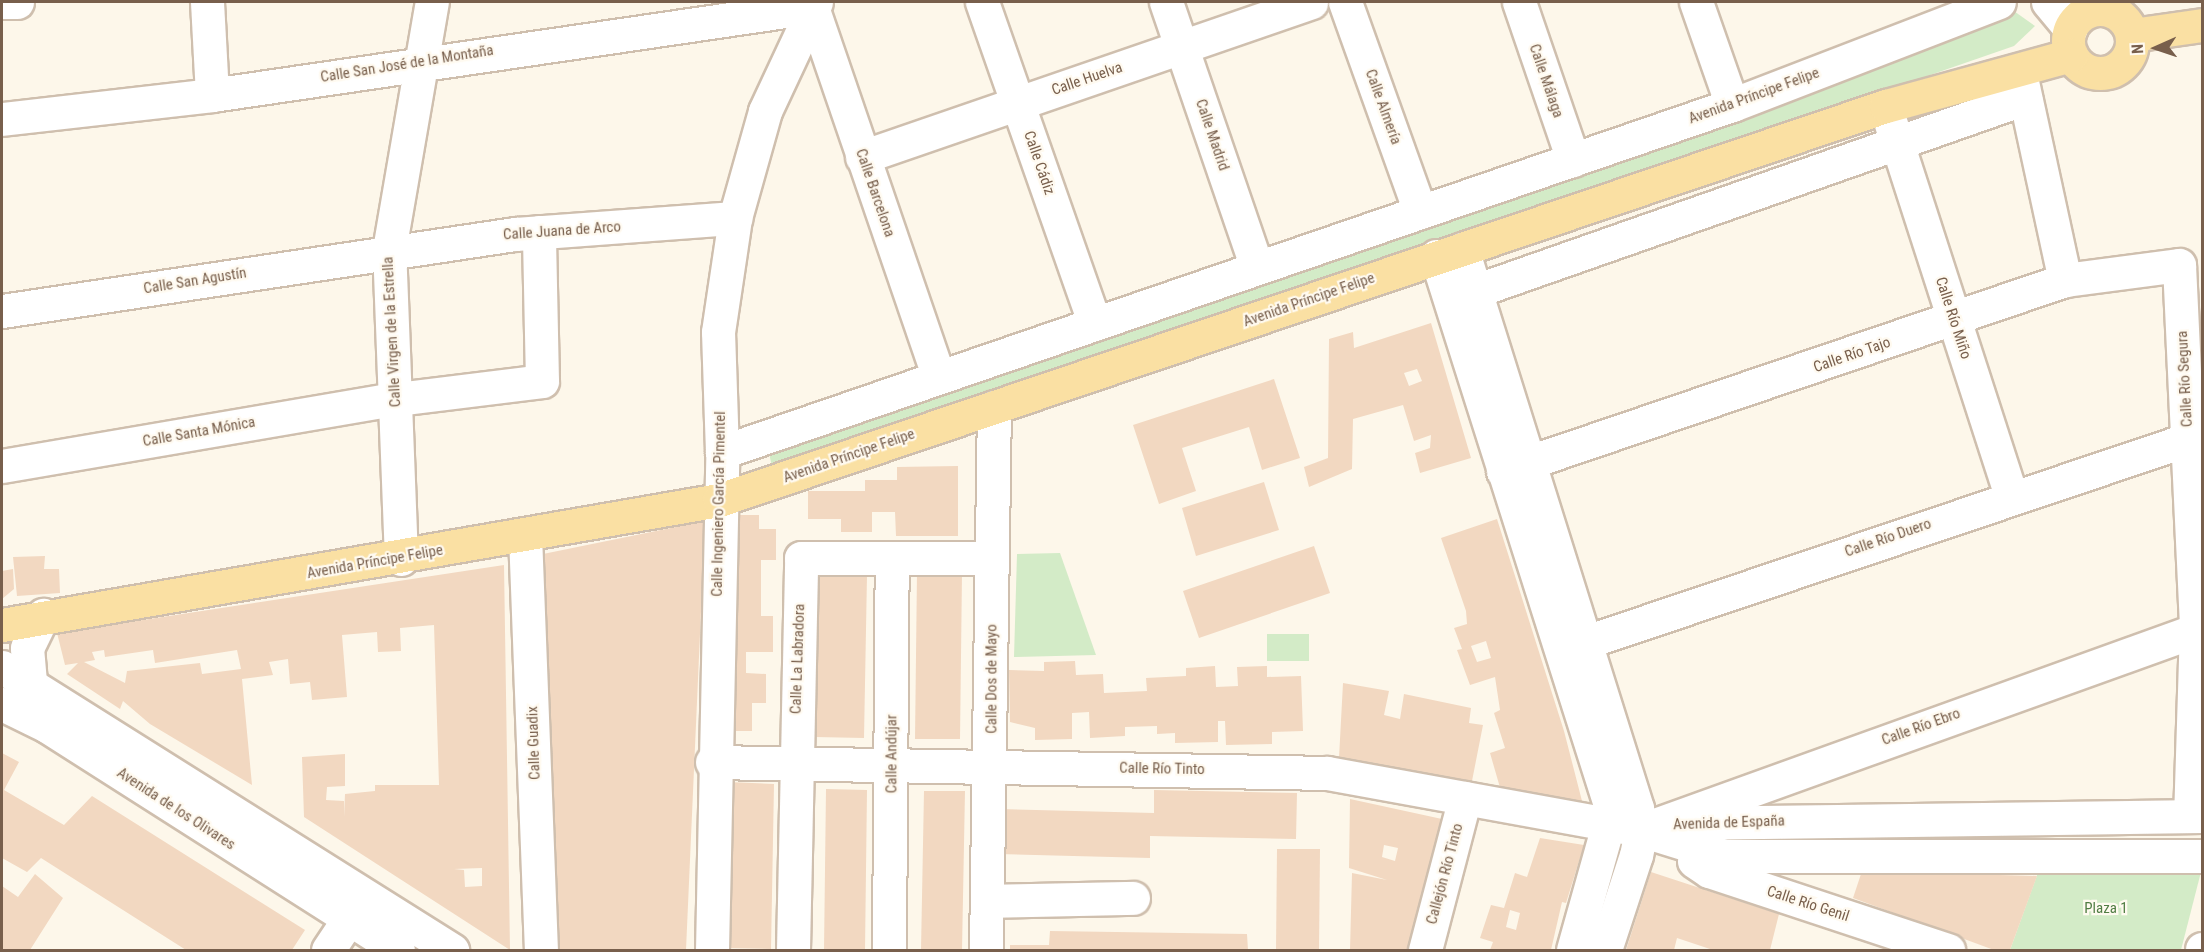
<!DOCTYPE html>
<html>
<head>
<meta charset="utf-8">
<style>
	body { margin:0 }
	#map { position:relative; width:2204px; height:952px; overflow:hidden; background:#fdf7ea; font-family:"Roboto Condensed",sans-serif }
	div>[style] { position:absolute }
	.green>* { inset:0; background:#d3ebc7 }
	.building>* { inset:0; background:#f2d8c1 }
	.roads { filter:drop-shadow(2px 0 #cfbfae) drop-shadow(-2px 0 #cfbfae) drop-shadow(0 2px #cfbfae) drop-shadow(0 -2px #cfbfae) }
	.minor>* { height:33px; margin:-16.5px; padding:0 16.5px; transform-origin:16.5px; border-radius:16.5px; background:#fff }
	.major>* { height:33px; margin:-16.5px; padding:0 16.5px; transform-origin:16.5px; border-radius:16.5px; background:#fae0a3 }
	.major>.ring { margin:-16.5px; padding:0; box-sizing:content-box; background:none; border:33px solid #fae0a3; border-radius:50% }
	span { translate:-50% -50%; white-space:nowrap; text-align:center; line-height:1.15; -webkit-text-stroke:4.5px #fffaf0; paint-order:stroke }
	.street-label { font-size:15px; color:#785f4c }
	.park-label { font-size:15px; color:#517d44 }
	.frame { position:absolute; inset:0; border:3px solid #785f4c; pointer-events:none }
	.north { position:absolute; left:2126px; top:18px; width:60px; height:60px; -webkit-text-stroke:4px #fffaf0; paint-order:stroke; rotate:267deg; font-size:16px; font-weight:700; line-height:24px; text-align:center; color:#785f4c }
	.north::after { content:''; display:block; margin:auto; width:21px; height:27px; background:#785f4c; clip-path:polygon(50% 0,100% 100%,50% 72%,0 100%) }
</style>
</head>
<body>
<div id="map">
	<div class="green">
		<i style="clip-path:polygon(2011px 9px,2035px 26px,2014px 46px,774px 476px,767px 444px)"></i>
		<i style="clip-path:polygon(1060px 553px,1096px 655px,1014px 657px,1017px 554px)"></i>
		<i style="clip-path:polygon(1267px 634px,1309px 634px,1309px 661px,1267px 661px)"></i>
		<i style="clip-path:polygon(2040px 867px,2202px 868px,2181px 950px,2010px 950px)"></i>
	</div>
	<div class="building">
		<i style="clip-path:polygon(evenodd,1431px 323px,1471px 458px,1420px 473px,1415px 453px,1430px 448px,1431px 435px,1414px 441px,1403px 405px,1353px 419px,1352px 469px,1309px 487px,1304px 467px,1328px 458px,1329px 339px,1353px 332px,1354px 348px,1431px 323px,1417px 369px,1422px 381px,1409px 386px,1404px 373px,1417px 369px)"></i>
		<i style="clip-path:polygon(1274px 379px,1300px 458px,1262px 470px,1249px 427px,1182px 448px,1196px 491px,1159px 504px,1133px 425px)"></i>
		<i style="clip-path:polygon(958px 466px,958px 536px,896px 536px,895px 512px,872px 512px,872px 532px,841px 532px,841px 519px,808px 519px,808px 491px,865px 491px,865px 480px,897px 480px,897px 467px)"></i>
		<i style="clip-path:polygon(1264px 482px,1279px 530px,1196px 556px,1182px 508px)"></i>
		<i style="clip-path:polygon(733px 515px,759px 515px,759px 529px,776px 529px,776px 560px,761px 560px,761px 616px,773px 616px,773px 652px,746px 652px,746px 673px,766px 674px,766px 703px,752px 703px,752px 731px,732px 731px)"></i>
		<i style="clip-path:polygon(evenodd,1497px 519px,1564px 731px,1582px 801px,1576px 806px,1501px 791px,1490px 753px,1505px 748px,1494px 713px,1500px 710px,1495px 677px,1470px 685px,1457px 650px,1462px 649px,1454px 628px,1467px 624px,1466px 611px,1441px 538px,1497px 519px,1486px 641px,1491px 658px,1477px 662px,1471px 646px,1486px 641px)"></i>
		<i style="clip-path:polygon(705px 521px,686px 950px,553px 950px,543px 554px)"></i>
		<i style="clip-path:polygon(1314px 546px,1330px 593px,1199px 638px,1183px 591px)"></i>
		<i style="clip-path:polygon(45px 556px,44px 569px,59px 569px,60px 593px,17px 596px,13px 557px)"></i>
		<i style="clip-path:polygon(evenodd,504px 565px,510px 950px,304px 817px,302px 757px,345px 754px,345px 786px,327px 787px,326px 800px,344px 801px,344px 817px,345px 794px,375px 791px,375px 785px,439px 785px,434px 625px,400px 628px,401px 651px,378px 652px,377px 632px,342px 635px,347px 697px,312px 700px,310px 682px,290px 684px,288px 659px,269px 662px,273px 675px,242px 679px,252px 785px,150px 724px,123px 701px,120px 709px,67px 674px,78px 663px,65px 665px,57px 633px,504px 565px,104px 650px,105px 657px,153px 650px,155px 663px,237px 650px,241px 669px,202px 674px,200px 663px,127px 671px,125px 683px,84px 662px,95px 660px,92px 652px,104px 650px,504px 565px,482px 868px,482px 886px,465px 887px,464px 870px,454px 869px,482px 868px)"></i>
		<i style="clip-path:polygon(13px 569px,14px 589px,2px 599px,2px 571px)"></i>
		<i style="clip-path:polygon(917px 572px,962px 573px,960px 739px,915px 739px)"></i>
		<i style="clip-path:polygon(818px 574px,867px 575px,864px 738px,815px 737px)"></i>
		<i style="clip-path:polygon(1075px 661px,1076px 675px,1103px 674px,1104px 693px,1147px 691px,1146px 678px,1186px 676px,1186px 668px,1215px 666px,1216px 687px,1238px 686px,1237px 667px,1267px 666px,1267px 677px,1301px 676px,1303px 731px,1272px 732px,1272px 744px,1226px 745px,1225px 721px,1218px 721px,1218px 742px,1175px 743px,1175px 733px,1157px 734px,1157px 726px,1125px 727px,1125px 736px,1090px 738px,1089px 712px,1072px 713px,1072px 739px,1035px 740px,1035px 728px,1010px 722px,1009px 670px,1044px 671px,1044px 662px)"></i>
		<i style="clip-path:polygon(1343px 683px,1389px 691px,1384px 715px,1400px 719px,1404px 694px,1471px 708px,1469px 723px,1483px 725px,1472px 781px,1339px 758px)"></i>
		<i style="clip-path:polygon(2px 753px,19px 762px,4px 790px,64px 825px,92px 796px,305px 930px,292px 950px,186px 950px,41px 858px,27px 872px,2px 858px)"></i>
		<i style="clip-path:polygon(728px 782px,774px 784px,771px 949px,725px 948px)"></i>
		<i style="clip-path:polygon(826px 789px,867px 790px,865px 950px,824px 950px)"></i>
		<i style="clip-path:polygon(1154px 790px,1297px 793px,1296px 839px,1150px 836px,1150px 858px,998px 854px,999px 809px,1154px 813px)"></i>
		<i style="clip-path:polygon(924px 791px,965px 791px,962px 950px,921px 950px)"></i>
		<i style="clip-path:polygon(evenodd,1350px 799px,1442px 819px,1410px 950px,1350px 950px,1352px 873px,1387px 880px,1349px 868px,1350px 799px,1384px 845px,1398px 848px,1395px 861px,1382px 857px,1384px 845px)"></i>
		<i style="clip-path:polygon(evenodd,1540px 838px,1584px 845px,1566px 903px,1562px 902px,1551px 950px,1490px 950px,1493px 942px,1480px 938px,1491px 905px,1504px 908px,1515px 873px,1527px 877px,1540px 838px,1510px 910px,1520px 913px,1516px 930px,1506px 927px,1510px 910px)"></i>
		<i style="clip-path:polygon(1277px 849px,1320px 849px,1319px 950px,1276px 950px)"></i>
		<i style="clip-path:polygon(1862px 871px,2037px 876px,2010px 950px,1994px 950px,1853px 898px)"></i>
		<i style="clip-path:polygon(1651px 872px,1779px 914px,1770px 950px,1713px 950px,1677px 938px,1674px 950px,1626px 950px)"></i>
		<i style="clip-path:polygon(35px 874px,63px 898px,30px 950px,2px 950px,2px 886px,18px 897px)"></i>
		<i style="clip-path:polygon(1050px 931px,1247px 934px,1248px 950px,1010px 950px,1010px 945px,1049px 945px)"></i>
	</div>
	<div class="roads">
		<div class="minor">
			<i style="left:2px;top:2px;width:15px"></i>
			<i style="left:207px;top:2px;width:93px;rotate:86.9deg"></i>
			<i style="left:982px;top:2px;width:341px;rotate:70.7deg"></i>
			<i style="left:1166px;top:2px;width:281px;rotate:71.1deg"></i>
			<i style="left:1345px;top:2px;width:223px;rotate:70.3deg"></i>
			<i style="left:1519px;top:2px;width:167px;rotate:71.1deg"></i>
			<i style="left:1696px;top:2px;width:109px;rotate:70.7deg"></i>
			<i style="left:2048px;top:2px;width:35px;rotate:50deg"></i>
			<i style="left:2092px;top:2px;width:11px;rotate:34deg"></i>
			<i style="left:2021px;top:77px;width:208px;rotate:77.8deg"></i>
			<i style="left:2px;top:119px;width:211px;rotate:-6.5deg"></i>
			<i style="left:212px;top:95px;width:606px;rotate:-8.34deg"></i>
			<i style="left:812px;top:7px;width:391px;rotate:71.1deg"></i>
			<i style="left:1890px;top:121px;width:394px;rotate:72.1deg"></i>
			<i style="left:862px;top:157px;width:475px;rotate:-19deg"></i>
			<i style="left:1462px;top:249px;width:586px;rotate:72.62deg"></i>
			<i style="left:1637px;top:808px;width:22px;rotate:80deg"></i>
			<i style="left:1641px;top:830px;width:25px;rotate:101deg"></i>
			<i style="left:1636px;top:855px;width:100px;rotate:108.1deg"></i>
			<i style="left:1436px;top:256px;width:582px;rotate:72.41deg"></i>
			<i style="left:1612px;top:811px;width:144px;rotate:105.7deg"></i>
			<i style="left:1458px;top:297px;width:601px;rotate:-19.34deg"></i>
			<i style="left:2px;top:311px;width:519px;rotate:-8.54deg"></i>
			<i style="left:515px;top:234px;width:221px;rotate:-4.2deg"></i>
			<i style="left:722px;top:452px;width:1068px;rotate:-18.96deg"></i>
			<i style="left:1732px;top:105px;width:286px;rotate:-21.1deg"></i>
			<i style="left:2px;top:466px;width:400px;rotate:-9.7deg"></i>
			<i style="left:396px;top:399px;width:147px;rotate:-7deg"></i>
			<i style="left:542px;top:381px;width:149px;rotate:-91.2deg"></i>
			<i style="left:1503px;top:471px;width:594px;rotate:-18.77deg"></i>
			<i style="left:2065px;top:280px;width:115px;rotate:-7.5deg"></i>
			<i style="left:2179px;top:265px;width:363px;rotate:87.3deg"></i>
			<i style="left:2196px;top:628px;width:188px;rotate:91.8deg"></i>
			<i style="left:525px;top:535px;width:415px;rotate:87.8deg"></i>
			<i style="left:401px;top:559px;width:309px;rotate:-92.2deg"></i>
			<i style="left:389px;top:250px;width:252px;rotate:-80.2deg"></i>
			<i style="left:1568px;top:648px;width:655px;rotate:-18.6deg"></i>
			<i style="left:2px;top:667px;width:532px;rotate:32.17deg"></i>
			<i style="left:30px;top:682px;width:34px;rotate:-95deg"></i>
			<i style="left:27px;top:648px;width:37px;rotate:-64deg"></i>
			<i style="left:2px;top:704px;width:50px;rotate:26.1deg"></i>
			<i style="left:47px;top:726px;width:416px;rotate:32.5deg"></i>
			<i style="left:712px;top:762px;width:615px;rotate:1.02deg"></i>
			<i style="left:1327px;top:773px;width:319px;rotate:10.3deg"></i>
			<i style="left:1641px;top:830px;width:88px;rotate:17.2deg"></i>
			<i style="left:1725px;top:856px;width:477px"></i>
			<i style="left:1685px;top:823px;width:517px;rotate:-0.78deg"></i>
			<i style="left:1641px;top:830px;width:596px;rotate:-19.8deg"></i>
			<i style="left:1694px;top:861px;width:18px;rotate:34deg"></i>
			<i style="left:1709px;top:871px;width:252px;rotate:18.3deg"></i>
			<i style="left:988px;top:901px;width:145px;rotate:-1.2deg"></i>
			<i style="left:328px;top:950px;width:58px;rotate:-56.3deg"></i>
			<i style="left:712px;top:950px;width:498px;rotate:-88.8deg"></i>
			<i style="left:722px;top:452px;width:120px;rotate:-91.9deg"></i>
			<i style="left:718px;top:332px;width:115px;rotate:-81.5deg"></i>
			<i style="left:735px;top:218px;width:111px;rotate:-74.3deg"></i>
			<i style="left:765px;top:111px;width:120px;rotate:-64.9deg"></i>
			<i style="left:793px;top:950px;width:392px;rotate:-88.8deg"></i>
			<i style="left:801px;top:558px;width:191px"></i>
			<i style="left:889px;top:950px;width:392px;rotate:-89.6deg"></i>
			<i style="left:986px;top:950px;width:543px;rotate:-89.16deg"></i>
			<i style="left:1425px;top:950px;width:157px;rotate:-75.3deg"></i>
			<i style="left:2202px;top:950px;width:1px;rotate:-90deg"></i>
		</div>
		<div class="major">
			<i class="ring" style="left:2068px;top:9px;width:31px;height:31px"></i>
			<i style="left:2132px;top:35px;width:71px;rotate:-8.1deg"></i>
			<i style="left:2px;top:625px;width:728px;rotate:-9.89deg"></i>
			<i style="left:719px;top:500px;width:1232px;rotate:-18.66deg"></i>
			<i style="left:1886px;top:106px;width:192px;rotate:-15.4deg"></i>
		</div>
	</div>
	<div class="street-label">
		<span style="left:407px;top:64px;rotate:-9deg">Calle San José de la Montaña</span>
		<span style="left:1087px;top:79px;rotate:-19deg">Calle Huelva</span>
		<span style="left:1546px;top:81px;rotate:71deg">Calle Málaga</span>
		<span style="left:1754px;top:96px;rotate:-20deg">Avenida Príncipe Felipe</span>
		<span style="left:1383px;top:107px;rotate:70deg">Calle Almería</span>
		<span style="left:1212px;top:135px;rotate:71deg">Calle Madrid</span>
		<span style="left:1039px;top:163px;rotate:71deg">Calle Cádiz</span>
		<span style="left:875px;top:193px;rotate:71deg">Calle Barcelona</span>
		<span style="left:562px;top:231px;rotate:-4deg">Calle Juana de Arco</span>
		<span style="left:195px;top:281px;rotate:-9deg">Calle San Agustín</span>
		<span style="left:1309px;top:300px;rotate:-19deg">Avenida Príncipe Felipe</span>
		<span style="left:1953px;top:318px;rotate:72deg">Calle Río Miño</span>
		<span style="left:392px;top:332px;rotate:-93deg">Calle Virgen de la Estrella</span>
		<span style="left:1852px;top:355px;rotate:-19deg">Calle Río Tajo</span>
		<span style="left:2185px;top:379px;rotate:-93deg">Calle Río Segura</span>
		<span style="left:199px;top:432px;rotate:-10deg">Calle Santa Mónica</span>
		<span style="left:849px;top:456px;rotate:-19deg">Avenida Príncipe Felipe</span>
		<span style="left:719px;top:504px;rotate:-89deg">Calle Ingeniero García Pimentel</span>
		<span style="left:1888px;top:538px;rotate:-19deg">Calle Río Duero</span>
		<span style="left:375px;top:562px;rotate:-10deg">Avenida Príncipe Felipe</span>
		<span style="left:798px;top:659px;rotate:-88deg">Calle La Labradora</span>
		<span style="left:992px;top:679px;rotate:-90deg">Calle Dos de Mayo</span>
		<span style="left:1921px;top:727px;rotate:-20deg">Calle Río Ebro</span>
		<span style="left:534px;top:743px;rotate:-92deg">Calle Guadix</span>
		<span style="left:892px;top:754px;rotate:-90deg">Calle Andújar</span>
		<span style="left:1162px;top:769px;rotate:1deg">Calle Río Tinto</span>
		<span style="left:176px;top:809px;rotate:33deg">Avenida de los Olivares</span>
		<span style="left:1729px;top:823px;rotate:-2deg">Avenida de España</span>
		<span style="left:1445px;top:874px;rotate:-75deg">Callejón Río Tinto</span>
		<span style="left:1808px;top:904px;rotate:18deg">Calle Río Genil</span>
	</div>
	<div class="park-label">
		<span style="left:2106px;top:909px">Plaza 1</span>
	</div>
	<div class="frame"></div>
	<div class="north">N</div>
</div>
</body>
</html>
